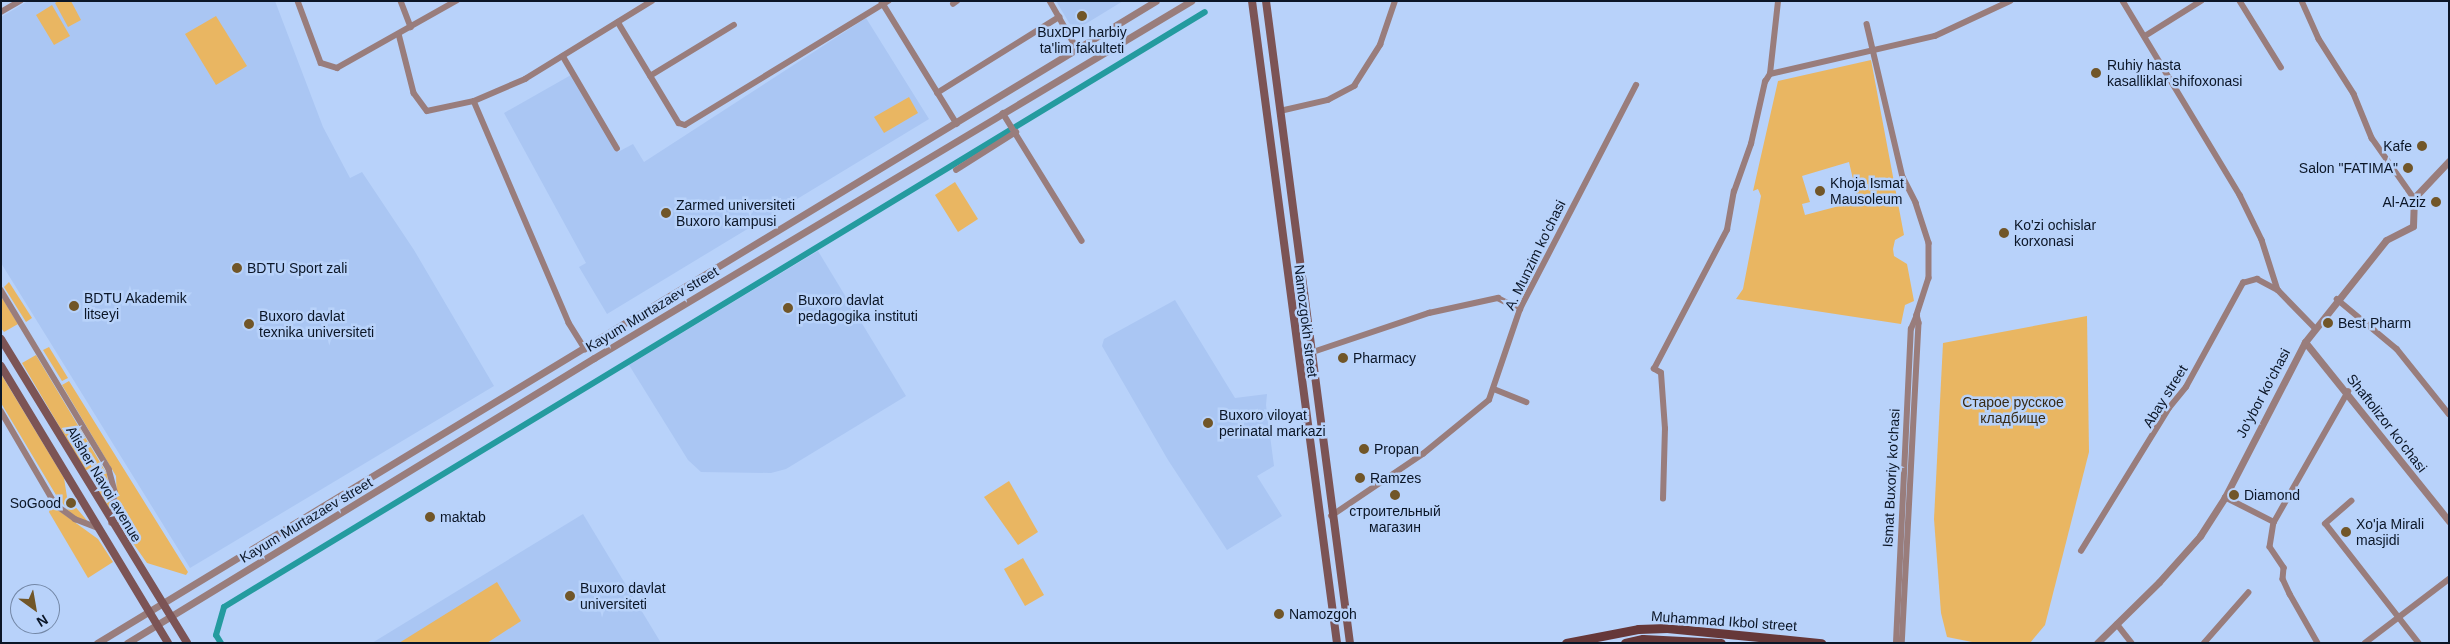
<!DOCTYPE html>
<html>
<head>
<meta charset="utf-8">
<style>
	body { margin:0 }
	#map { position:relative; width:2450px; height:644px; overflow:hidden; background:#b8d2fa; font-family:Helvetica,sans-serif }
	div>[style] { position:absolute }
	.built>* { inset:0; background:#aac6f3 }
	.green>* { inset:0; background:#e9b662 }
	.canal>* { height:6px; margin:-3px; padding:0 3px; transform-origin:3px; border-radius:3px; background:#249b9f }
	.minor>* { height:5.5px; margin:-2.75px; padding:0 2.75px; transform-origin:2.75px; border-radius:2.75px; background:#997d7c }
	.tertiary>* { height:7px; margin:-3.5px; padding:0 3.5px; transform-origin:3.5px; border-radius:3.5px; background:#997d7c }
	.secondary>* { height:8px; margin:-4px; padding:0 4px; transform-origin:4px; border-radius:4px; background:#7c5455 }
	.primary>* { height:9px; margin:-4.5px; padding:0 4.5px; transform-origin:4.5px; border-radius:4.5px; background:#663839 }
	.dots>* { width:14px; height:14px; translate:-50% -50%; box-sizing:border-box; border:2px solid #b8d2fa; border-radius:50% }
	span { translate:-50% -50%; white-space:nowrap; text-align:center; line-height:1.15; -webkit-text-stroke:5px #b8d2fa; paint-order:stroke }
	.poi-label { font-size:14px; color:#0b1627 }
	.left { translate:0 -50%; text-align:left }
	.right { translate:-100% -50%; text-align:right }
	.street-label { font-size:14px; color:#0b1627 }
	.park-label { font-size:14px; color:#372a15 }
	.frame { position:absolute; inset:0; border:2px solid #0b1627; pointer-events:none }
	.north { position:absolute; left:10px; top:584px; width:50px; height:50px; box-sizing:border-box; background:#b8d2fa; border:1px solid #7387a6; border-radius:50%; rotate:148deg; font-size:14px; font-weight:700; line-height:20px; text-align:center; color:#0b1627 }
	.north::after { content:''; display:block; margin:auto; width:18px; height:22px; background:#715628; clip-path:polygon(50% 0,100% 100%,50% 72%,0 100%) }
</style>
</head>
<body>
<div id="map">
	<div class="built">
		<i style="clip-path:polygon(28px 1px,275px 1px,323px 127px,350px 178px,362px 172px,414px 250px,494px 386px,190px 568px,1px 263px,1px 17px)"></i>
		<i style="clip-path:polygon(1056px 1px,1123px 1px,1074px 31px)"></i>
		<i style="clip-path:polygon(866px 18px,929px 119px,607px 314px,579px 267px,586px 263px,504px 113px,571px 75px,618px 152px,633px 144px,644px 162px)"></i>
		<i style="clip-path:polygon(818px 251px,906px 396px,786px 469px,771px 473px,701px 472px,688px 460px,629px 365px)"></i>
		<i style="clip-path:polygon(1175px 300px,1235px 398px,1267px 394px,1266px 405px,1274px 466px,1257px 476px,1282px 516px,1227px 550px,1168px 460px,1102px 346px,1104px 339px)"></i>
		<i style="clip-path:polygon(583px 514px,661px 643px,372px 643px)"></i>
	</div>
	<div class="green">
		<i style="clip-path:polygon(58px 1px,71px 1px,81px 20px,68px 27px,55px 3px)"></i>
		<i style="clip-path:polygon(52px 5px,70px 36px,54px 45px,36px 15px)"></i>
		<i style="clip-path:polygon(216px 16px,247px 66px,216px 85px,185px 34px)"></i>
		<i style="clip-path:polygon(evenodd,1871px 60px,1904px 235px,1895px 240px,1893px 249px,1894px 256px,1907px 264px,1914px 301px,1905px 305px,1901px 324px,1736px 299px,1743px 289px,1761px 196px,1758px 189px,1753px 191px,1778px 81px,1871px 60px,1849px 162px,1858px 201px,1805px 215px,1802px 204px,1810px 202px,1802px 176px,1849px 162px)"></i>
		<i style="clip-path:polygon(909px 97px,918px 113px,884px 133px,874px 117px)"></i>
		<i style="clip-path:polygon(955px 182px,978px 219px,958px 232px,935px 195px)"></i>
		<i style="clip-path:polygon(9px 282px,32px 318px,26px 322px,4px 287px)"></i>
		<i style="clip-path:polygon(1px 296px,18px 324px,4px 332px,1px 328px)"></i>
		<i style="clip-path:polygon(2087px 316px,2089px 452px,2045px 625px,2030px 643px,1977px 643px,1947px 637px,1941px 613px,1934px 519px,1943px 343px)"></i>
		<i style="clip-path:polygon(49px 347px,68px 378px,62px 381px,43px 350px)"></i>
		<i style="clip-path:polygon(36px 355px,107px 474px,112px 513px,97px 489px,99px 481px,93px 471px,85px 470px,22px 363px)"></i>
		<i style="clip-path:polygon(1px 374px,64px 478px,67px 497px,90px 524px,71px 514px,56px 495px,1px 403px)"></i>
		<i style="clip-path:polygon(69px 381px,188px 572px,186px 575px,147px 563px,118px 522px,116px 476px,62px 385px)"></i>
		<i style="clip-path:polygon(1009px 481px,1038px 532px,1018px 545px,984px 497px)"></i>
		<i style="clip-path:polygon(51px 505px,98px 539px,113px 562px,88px 578px,49px 512px)"></i>
		<i style="clip-path:polygon(1023px 558px,1044px 595px,1025px 606px,1004px 569px)"></i>
		<i style="clip-path:polygon(497px 582px,521px 621px,487px 643px,399px 643px)"></i>
	</div>
	<div class="canal">
		<i style="left:221px;top:643px;width:9px;rotate:-122deg"></i>
		<i style="left:216px;top:635px;width:29px;rotate:-74deg"></i>
		<i style="left:224px;top:607px;width:1147px;rotate:-31.24deg"></i>
	</div>
	<div class="minor">
		<i style="left:298px;top:1px;width:66px;rotate:69.6deg"></i>
		<i style="left:321px;top:63px;width:17px;rotate:17deg"></i>
		<i style="left:337px;top:68px;width:137px;rotate:-29.4deg"></i>
		<i style="left:401px;top:1px;width:28px;rotate:69deg"></i>
		<i style="left:1050px;top:1px;width:56px;rotate:60.3deg"></i>
		<i style="left:2123px;top:1px;width:227px;rotate:58.9deg"></i>
		<i style="left:2240px;top:195px;width:50px;rotate:63.9deg"></i>
		<i style="left:2262px;top:240px;width:52px;rotate:72.3deg"></i>
		<i style="left:2278px;top:290px;width:53px;rotate:45.8deg"></i>
		<i style="left:2240px;top:1px;width:78px;rotate:58.2deg"></i>
		<i style="left:2302px;top:1px;width:42px;rotate:65.9deg"></i>
		<i style="left:2319px;top:39px;width:65px;rotate:57.5deg"></i>
		<i style="left:2354px;top:94px;width:48px;rotate:67.8deg"></i>
		<i style="left:2372px;top:138px;width:73px;rotate:55deg"></i>
		<i style="left:882px;top:2px;width:143px;rotate:58.4deg"></i>
		<i style="left:953px;top:4px;width:5px;rotate:-37deg"></i>
		<i style="left:1px;top:12px;width:22px;rotate:-30deg"></i>
		<i style="left:618px;top:22px;width:118px;rotate:58.9deg"></i>
		<i style="left:679px;top:123px;width:6px;rotate:18deg"></i>
		<i style="left:685px;top:125px;width:238px;rotate:-31.4deg"></i>
		<i style="left:1867px;top:24px;width:157px;rotate:76.8deg"></i>
		<i style="left:1903px;top:177px;width:29px;rotate:63deg"></i>
		<i style="left:1916px;top:203px;width:42px;rotate:72deg"></i>
		<i style="left:1929px;top:243px;width:35px;rotate:90deg"></i>
		<i style="left:1929px;top:278px;width:39px;rotate:108deg"></i>
		<i style="left:399px;top:34px;width:61px;rotate:75.7deg"></i>
		<i style="left:414px;top:93px;width:22px;rotate:54deg"></i>
		<i style="left:427px;top:111px;width:48px;rotate:-12deg"></i>
		<i style="left:474px;top:101px;width:56px;rotate:-23.3deg"></i>
		<i style="left:525px;top:79px;width:149px;rotate:-31.6deg"></i>
		<i style="left:2145px;top:36px;width:66px;rotate:-32deg"></i>
		<i style="left:563px;top:56px;width:107px;rotate:59.6deg"></i>
		<i style="left:1770px;top:74px;width:73px;rotate:-83.7deg"></i>
		<i style="left:650px;top:76px;width:98px;rotate:-31.3deg"></i>
		<i style="left:937px;top:93px;width:144px;rotate:-31.9deg"></i>
		<i style="left:474px;top:101px;width:241px;rotate:66.8deg"></i>
		<i style="left:569px;top:323px;width:31px;rotate:58deg"></i>
		<i style="left:1280px;top:111px;width:49px;rotate:-12.9deg"></i>
		<i style="left:1328px;top:100px;width:30px;rotate:-28deg"></i>
		<i style="left:1354px;top:86px;width:49px;rotate:-57.6deg"></i>
		<i style="left:1380px;top:45px;width:46px;rotate:-71.2deg"></i>
		<i style="left:1003px;top:113px;width:150px;rotate:58.3deg"></i>
		<i style="left:956px;top:170px;width:71px;rotate:-32.3deg"></i>
		<i style="left:1px;top:290px;width:209px;rotate:58.9deg"></i>
		<i style="left:109px;top:469px;width:24px;rotate:75deg"></i>
		<i style="left:115px;top:492px;width:31px;rotate:96deg"></i>
		<i style="left:2337px;top:299px;width:78px;rotate:39.8deg"></i>
		<i style="left:2397px;top:349px;width:83px;rotate:51.3deg"></i>
		<i style="left:1310px;top:353px;width:126px;rotate:-18.6deg"></i>
		<i style="left:1429px;top:313px;width:71px;rotate:-12.3deg"></i>
		<i style="left:1498px;top:298px;width:25px;rotate:27deg"></i>
		<i style="left:1494px;top:389px;width:35px;rotate:22deg"></i>
		<i style="left:1px;top:411px;width:109px;rotate:59.7deg"></i>
		<i style="left:56px;top:505px;width:24px;rotate:36deg"></i>
		<i style="left:75px;top:519px;width:25px;rotate:21deg"></i>
		<i style="left:2225px;top:497px;width:55px;rotate:27deg"></i>
		<i style="left:2274px;top:522px;width:150px;rotate:-60.4deg"></i>
		<i style="left:1663px;top:499px;width:70px;rotate:-88.4deg"></i>
		<i style="left:1665px;top:429px;width:56px;rotate:-94.1deg"></i>
		<i style="left:1661px;top:373px;width:8px;rotate:-150deg"></i>
		<i style="left:1654px;top:369px;width:157px;rotate:-62.3deg"></i>
		<i style="left:1727px;top:230px;width:39px;rotate:-80deg"></i>
		<i style="left:1734px;top:192px;width:51px;rotate:-70.5deg"></i>
		<i style="left:1751px;top:144px;width:64px;rotate:-77.3deg"></i>
		<i style="left:1765px;top:82px;width:9px;rotate:-58deg"></i>
		<i style="left:1770px;top:74px;width:169px;rotate:-13deg"></i>
		<i style="left:1935px;top:36px;width:83px;rotate:-25deg"></i>
		<i style="left:2352px;top:501px;width:35px;rotate:139deg"></i>
		<i style="left:2326px;top:524px;width:151px;rotate:52deg"></i>
		<i style="left:1331px;top:516px;width:111px;rotate:-34deg"></i>
		<i style="left:1423px;top:454px;width:85px;rotate:-39.3deg"></i>
		<i style="left:1489px;top:400px;width:96px;rotate:-71.2deg"></i>
		<i style="left:1520px;top:309px;width:252px;rotate:-62.6deg"></i>
		<i style="left:2274px;top:522px;width:25px;rotate:99deg"></i>
		<i style="left:2270px;top:547px;width:25px;rotate:56deg"></i>
		<i style="left:2284px;top:568px;width:11px;rotate:95deg"></i>
		<i style="left:2283px;top:579px;width:17px;rotate:65deg"></i>
		<i style="left:2290px;top:594px;width:56px;rotate:60.3deg"></i>
		<i style="left:2081px;top:551px;width:168px;rotate:-58.4deg"></i>
		<i style="left:2169px;top:408px;width:27px;rotate:-51deg"></i>
		<i style="left:2186px;top:387px;width:119px;rotate:-61.3deg"></i>
		<i style="left:2243px;top:283px;width:15px;rotate:-16deg"></i>
		<i style="left:2257px;top:279px;width:24px;rotate:28deg"></i>
		<i style="left:2117px;top:624px;width:24px;rotate:52deg"></i>
		<i style="left:1896px;top:643px;width:314px;rotate:-87.3deg"></i>
		<i style="left:1911px;top:329px;width:15px;rotate:-67deg"></i>
		<i style="left:1917px;top:315px;width:8px;rotate:76deg"></i>
		<i style="left:1919px;top:323px;width:320px;rotate:93deg"></i>
		<i style="left:2204px;top:643px;width:67px;rotate:-48.7deg"></i>
		<i style="left:2365px;top:643px;width:106px;rotate:-37.3deg"></i>
	</div>
	<div class="tertiary">
		<i style="left:2305px;top:342px;width:230px;rotate:51.2deg"></i>
		<i style="left:97px;top:643px;width:1238px;rotate:-31.23deg"></i>
		<i style="left:127px;top:643px;width:547px;rotate:-31.39deg"></i>
		<i style="left:594px;top:358px;width:696px;rotate:-30.88deg"></i>
		<i style="left:2097px;top:643px;width:87px;rotate:-44.5deg"></i>
		<i style="left:2159px;top:582px;width:62px;rotate:-48.3deg"></i>
		<i style="left:2200px;top:536px;width:46px;rotate:-57.3deg"></i>
		<i style="left:2225px;top:497px;width:174px;rotate:-62.7deg"></i>
		<i style="left:2305px;top:342px;width:130px;rotate:-51.5deg"></i>
		<i style="left:2386px;top:240px;width:30px;rotate:-27deg"></i>
		<i style="left:2413px;top:226px;width:28px;rotate:-88deg"></i>
		<i style="left:2414px;top:198px;width:51px;rotate:-46.6deg"></i>
	</div>
	<div class="secondary">
		<i style="left:1252px;top:1px;width:648px;rotate:82.46deg"></i>
		<i style="left:1266px;top:1px;width:647px;rotate:82.55deg"></i>
		<i style="left:1px;top:339px;width:356px;rotate:58.5deg"></i>
		<i style="left:1px;top:366px;width:323px;rotate:58.9deg"></i>
	</div>
	<div class="primary">
		<i style="left:1566px;top:643px;width:73px;rotate:-11deg"></i>
		<i style="left:1638px;top:629px;width:29px;rotate:-2deg"></i>
		<i style="left:1667px;top:628px;width:155px;rotate:5.6deg"></i>
		<i style="left:1625px;top:643px;width:18px;rotate:-13deg"></i>
		<i style="left:1643px;top:639px;width:78px;rotate:2.9deg"></i>
	</div>
	<div class="dots">
		<i style="left:1082px;top:16px;background:#715628"></i>
		<i style="left:2096px;top:73px;background:#715628"></i>
		<i style="left:2422px;top:146px;background:#715628"></i>
		<i style="left:2408px;top:168px;background:#715628"></i>
		<i style="left:1820px;top:191px;background:#715628"></i>
		<i style="left:2436px;top:202px;background:#715628"></i>
		<i style="left:666px;top:213px;background:#715628"></i>
		<i style="left:2004px;top:233px;background:#715628"></i>
		<i style="left:237px;top:268px;background:#715628"></i>
		<i style="left:74px;top:306px;background:#715628"></i>
		<i style="left:788px;top:308px;background:#715628"></i>
		<i style="left:2328px;top:323px;background:#715628"></i>
		<i style="left:249px;top:324px;background:#715628"></i>
		<i style="left:1343px;top:358px;background:#715628"></i>
		<i style="left:1208px;top:423px;background:#715628"></i>
		<i style="left:1364px;top:449px;background:#715628"></i>
		<i style="left:1360px;top:478px;background:#715628"></i>
		<i style="left:1395px;top:495px;background:#715628"></i>
		<i style="left:2234px;top:495px;background:#715628"></i>
		<i style="left:71px;top:503px;background:#715628"></i>
		<i style="left:430px;top:517px;background:#715628"></i>
		<i style="left:2346px;top:532px;background:#715628"></i>
		<i style="left:570px;top:596px;background:#715628"></i>
		<i style="left:1279px;top:614px;background:#715628"></i>
	</div>
	<div class="poi-label">
		<span style="left:1082px;top:40px">BuxDPI harbiy<br>ta'lim fakulteti</span>
		<span class="left" style="left:2107px;top:73px">Ruhiy hasta<br>kasalliklar shifoxonasi</span>
		<span class="right" style="left:2412px;top:146px">Kafe</span>
		<span class="right" style="left:2398px;top:168px">Salon "FATIMA"</span>
		<span class="left" style="left:1830px;top:191px">Khoja Ismat<br>Mausoleum</span>
		<span class="right" style="left:2426px;top:202px">Al-Aziz</span>
		<span class="left" style="left:676px;top:213px">Zarmed universiteti<br>Buxoro kampusi</span>
		<span class="left" style="left:2014px;top:233px">Ko'zi ochislar<br>korxonasi</span>
		<span class="left" style="left:247px;top:268px">BDTU Sport zali</span>
		<span class="left" style="left:84px;top:306px">BDTU Akademik<br>litseyi</span>
		<span class="left" style="left:798px;top:308px">Buxoro davlat<br>pedagogika instituti</span>
		<span class="left" style="left:259px;top:324px">Buxoro davlat<br>texnika universiteti</span>
		<span class="left" style="left:2338px;top:323px">Best Pharm</span>
		<span class="left" style="left:1353px;top:358px">Pharmacy</span>
		<span class="left" style="left:1219px;top:423px">Buxoro viloyat<br>perinatal markazi</span>
		<span class="left" style="left:1374px;top:449px">Propan</span>
		<span class="left" style="left:1370px;top:478px">Ramzes</span>
		<span class="left" style="left:2244px;top:495px">Diamond</span>
		<span class="right" style="left:61px;top:503px">SoGood</span>
		<span style="left:1395px;top:519px">строительный<br>магазин</span>
		<span class="left" style="left:440px;top:517px">maktab</span>
		<span class="left" style="left:2356px;top:532px">Xo'ja Mirali<br>masjidi</span>
		<span class="left" style="left:580px;top:596px">Buxoro davlat<br>universiteti</span>
		<span class="left" style="left:1289px;top:614px">Namozgoh</span>
	</div>
	<div class="street-label">
		<span style="left:1535px;top:255px;rotate:-64deg">A. Munzim ko'chasi</span>
		<span style="left:652px;top:309px;rotate:-31deg">Kayum Murtazaev street</span>
		<span style="left:1306px;top:321px;rotate:83deg">Namozgokh street</span>
		<span style="left:2263px;top:393px;rotate:-62deg">Jo'ybor ko'chasi</span>
		<span style="left:2165px;top:396px;rotate:-58deg">Abay street</span>
		<span style="left:2387px;top:423px;rotate:52deg">Shaftolizor ko'chasi</span>
		<span style="left:1891px;top:478px;rotate:-87deg">Ismat Buxoriy ko'chasi</span>
		<span style="left:104px;top:484px;rotate:59deg">Alisher Navoi avenue</span>
		<span style="left:306px;top:520px;rotate:-31deg">Kayum Murtazaev street</span>
		<span style="left:1724px;top:621px;rotate:4deg">Muhammad Ikbol street</span>
	</div>
	<div class="park-label">
		<span style="left:2013px;top:410px">Старое русское<br>кладбище</span>
	</div>
	<div class="frame"></div>
	<div class="north">N</div>
</div>
</body>
</html>
